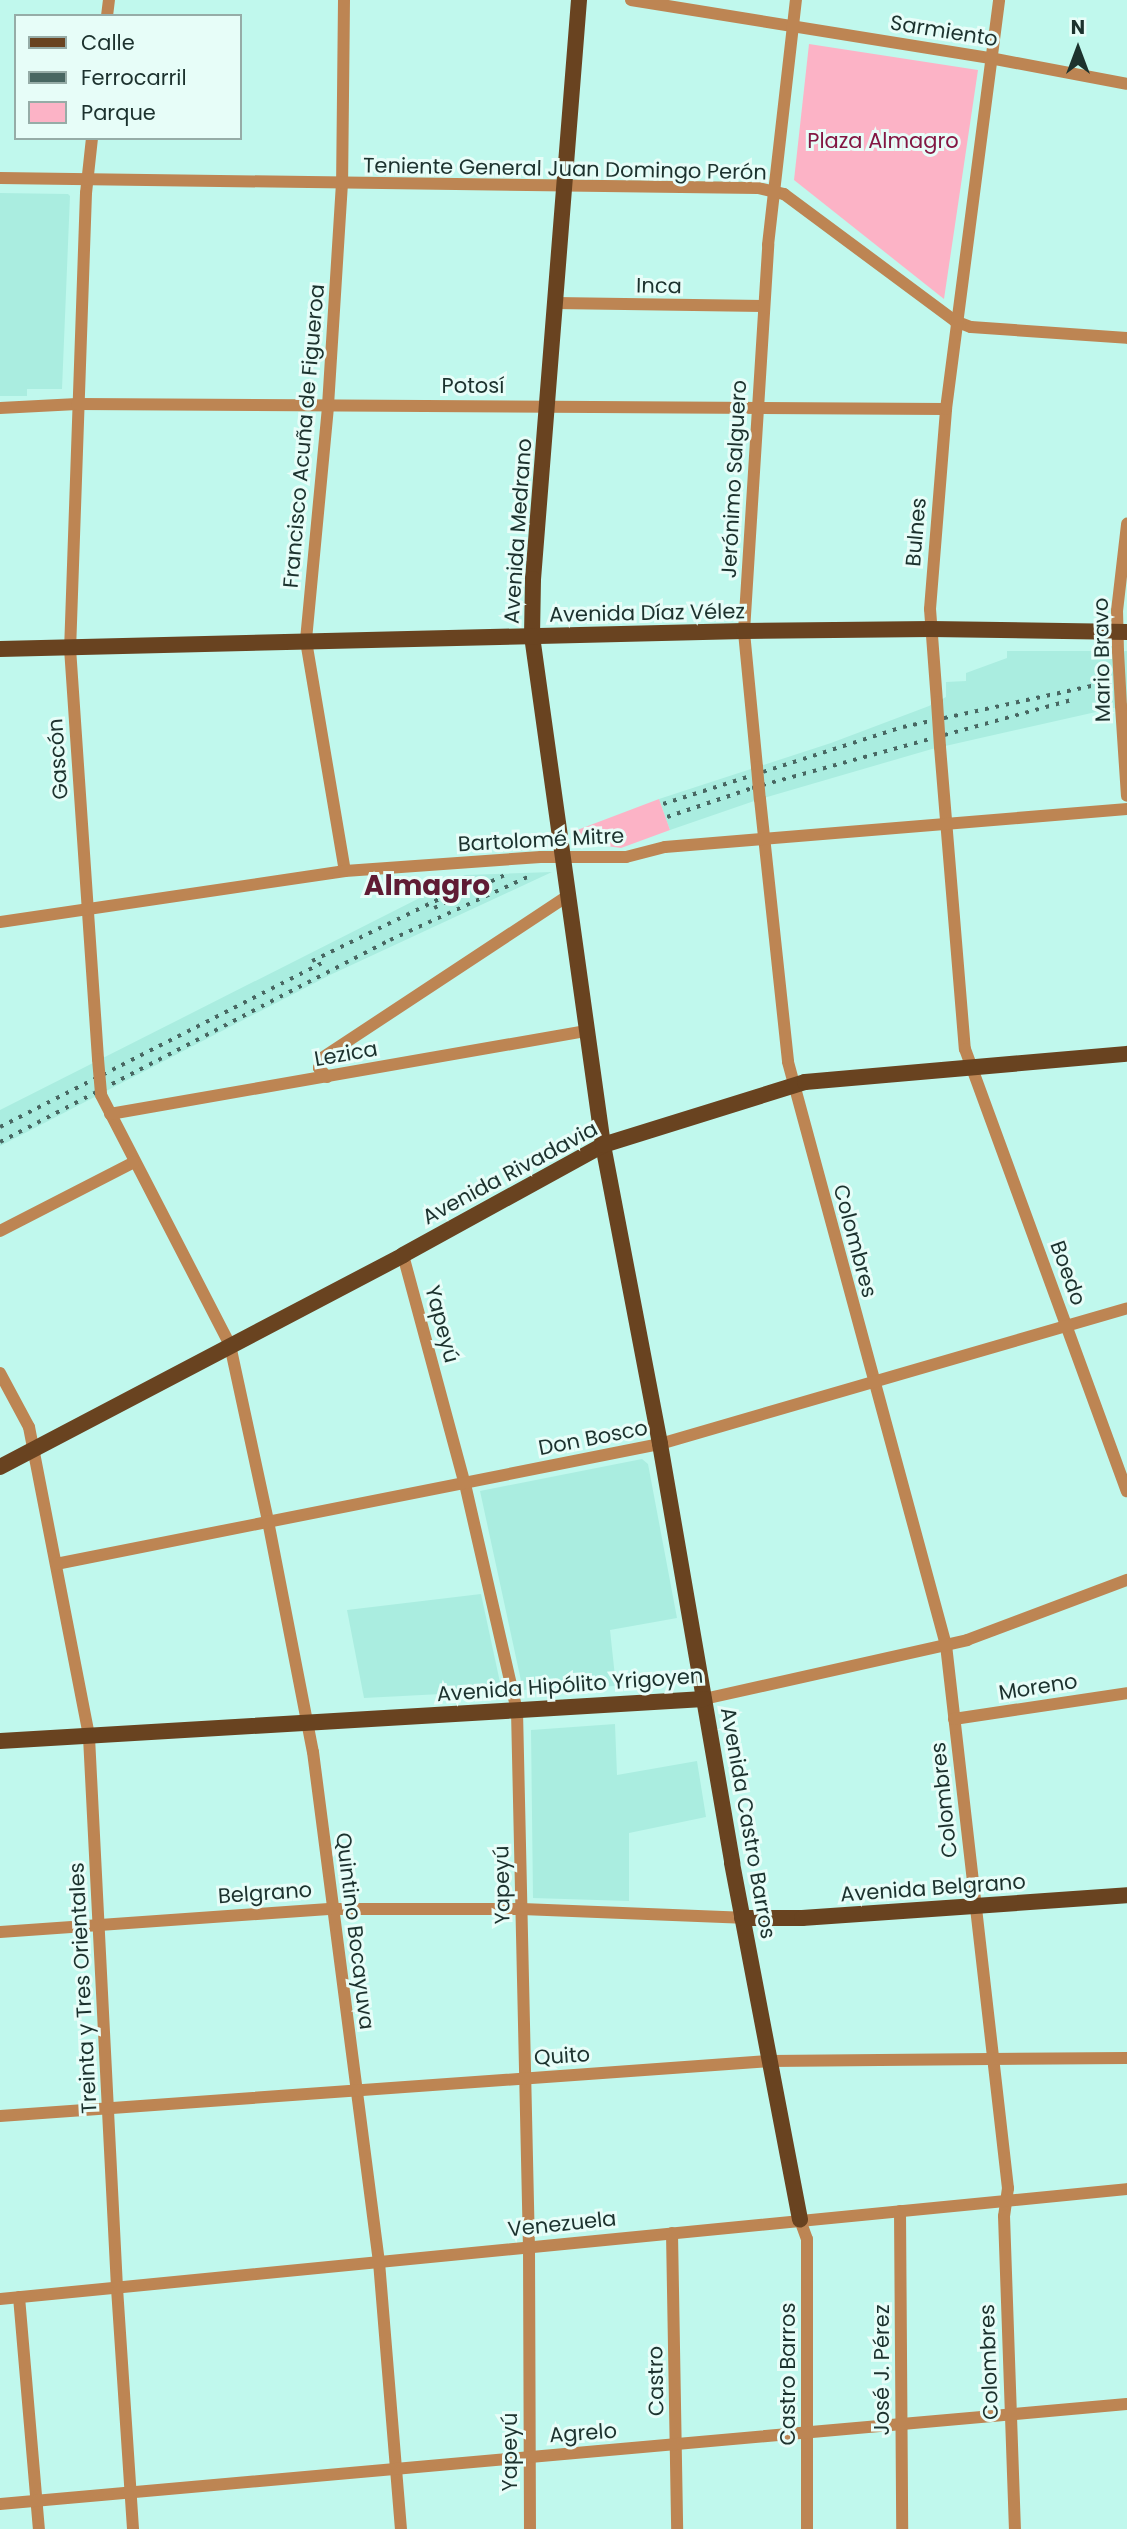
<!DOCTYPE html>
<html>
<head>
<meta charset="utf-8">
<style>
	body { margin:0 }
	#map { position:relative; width:1127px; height:2529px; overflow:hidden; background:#c0f8ed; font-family:Poppins,sans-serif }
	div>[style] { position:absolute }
	.built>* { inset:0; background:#aaede0 }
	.green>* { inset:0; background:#fcb3c6 }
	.minor>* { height:12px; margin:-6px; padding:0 6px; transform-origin:6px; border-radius:6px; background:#bd8553 }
	.major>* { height:16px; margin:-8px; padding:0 8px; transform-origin:8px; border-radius:8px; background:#694320 }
	.rail>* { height:3.5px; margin-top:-1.75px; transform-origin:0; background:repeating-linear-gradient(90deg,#486762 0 3.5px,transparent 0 10.5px) }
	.minor-bridge>* { height:12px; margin:-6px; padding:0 6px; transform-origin:6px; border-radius:6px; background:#bd8553 }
	span { translate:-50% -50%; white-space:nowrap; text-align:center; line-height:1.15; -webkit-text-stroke:6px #e7fdf8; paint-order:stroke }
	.street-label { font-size:21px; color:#1c322e }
	.park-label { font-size:21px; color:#831743 }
	.district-label { font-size:28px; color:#5f1c34; font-weight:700 }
	.legend { position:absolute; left:14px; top:14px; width:228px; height:126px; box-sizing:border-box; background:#e7fdf8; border:2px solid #96aca7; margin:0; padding:9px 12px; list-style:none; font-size:21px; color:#1c322e }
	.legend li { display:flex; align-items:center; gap:14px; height:35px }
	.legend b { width:35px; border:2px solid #96aca7 }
	.north { position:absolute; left:1043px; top:14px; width:70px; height:70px; -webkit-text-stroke:5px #e7fdf8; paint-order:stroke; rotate:0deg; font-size:19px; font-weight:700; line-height:28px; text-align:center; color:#1c322e }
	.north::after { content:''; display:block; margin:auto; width:24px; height:32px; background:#1c322e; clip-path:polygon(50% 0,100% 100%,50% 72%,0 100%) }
</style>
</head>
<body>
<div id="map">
	<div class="built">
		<i style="clip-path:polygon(0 193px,68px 194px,70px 196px,62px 389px,27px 389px,27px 396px,0 396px)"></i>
		<i style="clip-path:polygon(1007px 651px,1127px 651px,1127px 705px,932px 749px,760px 799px,670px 830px,659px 799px,831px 743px,929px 706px,946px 697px,946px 682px,966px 681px,966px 673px,1007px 658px)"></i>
		<i style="clip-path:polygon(552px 872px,330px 975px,0 1146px,0 1110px,465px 875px)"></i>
		<i style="clip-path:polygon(642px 1459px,648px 1464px,677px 1618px,610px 1630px,616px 1686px,523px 1690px,480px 1491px)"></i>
		<i style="clip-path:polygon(481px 1594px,501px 1687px,499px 1691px,364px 1698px,347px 1610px)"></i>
		<i style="clip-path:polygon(615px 1724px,617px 1775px,697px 1761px,706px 1817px,629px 1833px,629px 1901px,533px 1898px,531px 1730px)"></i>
	</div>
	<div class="green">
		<i style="clip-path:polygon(809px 44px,978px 70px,944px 299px,794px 180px)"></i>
		<i style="clip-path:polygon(659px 799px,670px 830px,621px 848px,584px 843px,578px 835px,572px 832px)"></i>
	</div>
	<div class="minor">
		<i style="left:344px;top:0;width:183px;rotate:90.6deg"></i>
		<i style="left:342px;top:183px;width:224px;rotate:93.6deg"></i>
		<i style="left:328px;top:407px;width:235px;rotate:95.4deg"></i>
		<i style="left:306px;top:641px;width:233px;rotate:80.4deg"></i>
		<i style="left:631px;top:0;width:364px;rotate:9.2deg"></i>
		<i style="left:990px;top:58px;width:139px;rotate:10.7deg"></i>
		<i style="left:107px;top:16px;width:16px;rotate:-83deg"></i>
		<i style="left:92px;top:138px;width:55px;rotate:96.2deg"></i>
		<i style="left:86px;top:193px;width:455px;rotate:92deg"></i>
		<i style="left:70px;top:648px;width:412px;rotate:86.1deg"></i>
		<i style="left:0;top:178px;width:758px;rotate:0.76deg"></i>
		<i style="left:758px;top:188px;width:27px;rotate:13deg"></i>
		<i style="left:784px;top:194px;width:213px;rotate:36.6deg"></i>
		<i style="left:955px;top:321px;width:17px;rotate:21deg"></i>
		<i style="left:971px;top:327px;width:156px;rotate:4deg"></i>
		<i style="left:555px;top:303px;width:208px;rotate:0.8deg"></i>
		<i style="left:0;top:408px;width:77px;rotate:-3deg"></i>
		<i style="left:77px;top:404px;width:869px;rotate:0.33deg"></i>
		<i style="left:1118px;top:651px;width:40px;rotate:-91.4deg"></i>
		<i style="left:1117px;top:611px;width:88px;rotate:-83.4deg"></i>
		<i style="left:937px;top:702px;width:93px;rotate:-94.3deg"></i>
		<i style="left:930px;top:609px;width:201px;rotate:-85.4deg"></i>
		<i style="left:946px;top:409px;width:412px;rotate:-82.6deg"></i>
		<i style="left:1121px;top:706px;width:90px;rotate:86.2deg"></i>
		<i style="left:940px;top:747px;width:303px;rotate:85.3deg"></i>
		<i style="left:965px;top:1049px;width:471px;rotate:69.9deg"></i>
		<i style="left:757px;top:767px;width:137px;rotate:-95.5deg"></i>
		<i style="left:744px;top:631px;width:387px;rotate:-86.4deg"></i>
		<i style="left:768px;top:245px;width:247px;rotate:-83.5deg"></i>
		<i style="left:760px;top:799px;width:264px;rotate:83.9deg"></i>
		<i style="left:788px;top:1062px;width:604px;rotate:74.84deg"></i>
		<i style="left:946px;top:1645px;width:547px;rotate:83.49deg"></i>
		<i style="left:1008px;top:2188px;width:28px;rotate:98deg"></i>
		<i style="left:1004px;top:2216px;width:313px;rotate:88deg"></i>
		<i style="left:0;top:922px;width:349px;rotate:-8.4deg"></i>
		<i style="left:345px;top:871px;width:196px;rotate:-4.1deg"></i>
		<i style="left:541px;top:857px;width:85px"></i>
		<i style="left:626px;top:857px;width:40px;rotate:-14.4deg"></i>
		<i style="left:665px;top:847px;width:464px;rotate:-4.7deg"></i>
		<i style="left:327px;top:1077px;width:12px;rotate:-132deg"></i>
		<i style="left:319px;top:1068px;width:10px;rotate:-73deg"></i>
		<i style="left:322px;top:1058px;width:295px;rotate:-33.4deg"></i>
		<i style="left:101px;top:1095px;width:281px;rotate:62.7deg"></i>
		<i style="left:230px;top:1345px;width:180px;rotate:77.8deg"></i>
		<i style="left:268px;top:1521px;width:235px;rotate:79deg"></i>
		<i style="left:313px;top:1752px;width:514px;rotate:82.63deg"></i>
		<i style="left:379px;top:2262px;width:268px;rotate:85.3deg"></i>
		<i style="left:110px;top:1114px;width:485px;rotate:-9.9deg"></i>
		<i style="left:0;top:1231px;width:151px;rotate:-27.2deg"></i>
		<i style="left:403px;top:1255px;width:237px;rotate:74.9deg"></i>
		<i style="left:465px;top:1484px;width:233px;rotate:77.1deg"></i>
		<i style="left:517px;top:1711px;width:536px;rotate:88.72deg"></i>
		<i style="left:529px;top:2247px;width:282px;rotate:89.8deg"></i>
		<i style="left:0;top:1373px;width:61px;rotate:61.8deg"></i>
		<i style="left:29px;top:1427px;width:316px;rotate:79deg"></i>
		<i style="left:89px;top:1737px;width:552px;rotate:87.09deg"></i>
		<i style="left:117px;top:2288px;width:242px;rotate:86.2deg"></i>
		<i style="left:56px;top:1564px;width:616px;rotate:-11.24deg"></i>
		<i style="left:660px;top:1444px;width:486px;rotate:-16.2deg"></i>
		<i style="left:704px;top:1699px;width:270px;rotate:-12.6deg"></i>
		<i style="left:967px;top:1640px;width:171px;rotate:-20.6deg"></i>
		<i style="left:954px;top:1719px;width:175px;rotate:-8.5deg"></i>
		<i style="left:0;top:1932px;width:333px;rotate:-4deg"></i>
		<i style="left:332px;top:1909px;width:190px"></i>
		<i style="left:522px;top:1909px;width:220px;rotate:2.3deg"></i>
		<i style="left:0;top:2116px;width:771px;rotate:-4.09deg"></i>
		<i style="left:769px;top:2061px;width:358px;rotate:-0.5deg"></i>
		<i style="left:900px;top:2211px;width:318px;rotate:89.6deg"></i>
		<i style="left:800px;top:2220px;width:20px;rotate:70deg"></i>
		<i style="left:807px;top:2239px;width:290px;rotate:90deg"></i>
		<i style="left:672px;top:2233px;width:296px;rotate:89deg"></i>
		<i style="left:19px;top:2297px;width:233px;rotate:85.1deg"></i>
		<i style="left:0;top:2299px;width:1132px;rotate:-5.57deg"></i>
		<i style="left:0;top:2504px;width:1131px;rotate:-5.07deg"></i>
	</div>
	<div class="major">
		<i style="left:579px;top:0;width:581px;rotate:94.54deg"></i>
		<i style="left:533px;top:579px;width:57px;rotate:91deg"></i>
		<i style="left:532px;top:636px;width:514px;rotate:82.06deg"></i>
		<i style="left:603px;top:1145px;width:304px;rotate:79.2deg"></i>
		<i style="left:660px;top:1444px;width:425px;rotate:80.2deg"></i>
		<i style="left:732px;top:1863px;width:363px;rotate:79.2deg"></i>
		<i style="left:0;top:649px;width:744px;rotate:-1.39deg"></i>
		<i style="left:744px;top:631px;width:187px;rotate:-0.6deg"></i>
		<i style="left:931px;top:629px;width:196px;rotate:0.9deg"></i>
		<i style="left:0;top:1467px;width:455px;rotate:-27.7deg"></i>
		<i style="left:403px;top:1255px;width:228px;rotate:-28.8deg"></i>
		<i style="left:603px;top:1145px;width:212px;rotate:-17.3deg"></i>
		<i style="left:805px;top:1082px;width:323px;rotate:-5deg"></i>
		<i style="left:0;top:1741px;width:705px;rotate:-3.41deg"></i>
		<i style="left:742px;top:1918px;width:60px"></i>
		<i style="left:802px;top:1918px;width:326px;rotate:-4deg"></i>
	</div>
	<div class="rail">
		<i style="left:663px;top:804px;width:252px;rotate:-17.8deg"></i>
		<i style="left:903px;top:727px;width:229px;rotate:-12.3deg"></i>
		<i style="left:667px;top:817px;width:90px;rotate:-18.8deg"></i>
		<i style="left:752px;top:788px;width:335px;rotate:-15.4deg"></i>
		<i style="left:434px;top:908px;width:81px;rotate:-25deg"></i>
		<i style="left:312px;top:961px;width:144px;rotate:-26deg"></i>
		<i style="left:0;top:1127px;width:364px;rotate:-27deg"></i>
		<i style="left:0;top:1142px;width:439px;rotate:-27.4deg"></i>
		<i style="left:390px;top:940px;width:156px;rotate:-24.6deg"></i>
	</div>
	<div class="minor-bridge">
		<i style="left:1118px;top:651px;width:55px;rotate:86.9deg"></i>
		<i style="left:937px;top:702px;width:45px;rotate:86.2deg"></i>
		<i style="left:757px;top:767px;width:32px;rotate:85deg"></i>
		<i style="left:98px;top:1059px;width:36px;rotate:85deg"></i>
	</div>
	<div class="street-label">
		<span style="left:944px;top:31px;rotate:9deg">Sarmiento</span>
		<span style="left:565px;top:169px;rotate:1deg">Teniente General Juan Domingo Perón</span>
		<span style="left:659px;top:286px;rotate:1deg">Inca</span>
		<span style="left:473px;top:386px">Potosí</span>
		<span style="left:304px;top:436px;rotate:-85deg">Francisco Acuña de Figueroa</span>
		<span style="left:734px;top:479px;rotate:-87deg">Jerónimo Salguero</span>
		<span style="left:518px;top:531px;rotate:-86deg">Avenida Medrano</span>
		<span style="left:916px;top:532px;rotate:-85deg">Bulnes</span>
		<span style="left:647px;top:613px;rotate:-1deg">Avenida Díaz Vélez</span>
		<span style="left:1102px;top:660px;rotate:-91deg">Mario Bravo</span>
		<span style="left:58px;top:759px;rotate:-94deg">Gascón</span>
		<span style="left:541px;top:840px;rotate:-3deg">Bartolomé Mitre</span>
		<span style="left:346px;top:1054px;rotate:-10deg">Lezica</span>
		<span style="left:510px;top:1173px;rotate:-28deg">Avenida Rivadavia</span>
		<span style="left:855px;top:1241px;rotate:75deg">Colombres</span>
		<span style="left:1068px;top:1273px;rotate:70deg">Boedo</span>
		<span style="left:442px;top:1324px;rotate:75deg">Yapeyú</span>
		<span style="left:593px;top:1438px;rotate:-11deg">Don Bosco</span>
		<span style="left:570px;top:1685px;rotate:-4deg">Avenida Hipólito Yrigoyen</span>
		<span style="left:1038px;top:1687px;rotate:-9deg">Moreno</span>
		<span style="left:944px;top:1800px;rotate:-96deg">Colombres</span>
		<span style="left:748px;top:1823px;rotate:80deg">Avenida Castro Barros</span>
		<span style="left:502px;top:1885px;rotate:-91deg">Yapeyú</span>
		<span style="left:933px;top:1888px;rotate:-4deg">Avenida Belgrano</span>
		<span style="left:265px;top:1893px;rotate:-4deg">Belgrano</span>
		<span style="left:355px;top:1931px;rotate:83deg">Quintino Bocayuva</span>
		<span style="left:83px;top:1988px;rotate:-93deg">Treinta y Tres Orientales</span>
		<span style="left:562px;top:2056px;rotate:-4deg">Quito</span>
		<span style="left:562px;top:2224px;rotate:-6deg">Venezuela</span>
		<span style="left:989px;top:2362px;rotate:-92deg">Colombres</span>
		<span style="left:882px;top:2370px;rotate:-90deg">José J. Pérez</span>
		<span style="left:788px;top:2374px;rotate:-90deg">Castro Barros</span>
		<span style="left:656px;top:2381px;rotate:-91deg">Castro</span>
		<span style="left:583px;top:2433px;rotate:-4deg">Agrelo</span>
		<span style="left:510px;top:2452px;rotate:-90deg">Yapeyú</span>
	</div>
	<div class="park-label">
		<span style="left:883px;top:141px">Plaza Almagro</span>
	</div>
	<div class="district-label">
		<span style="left:427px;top:886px">Almagro</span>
	</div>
	<ul class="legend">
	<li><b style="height:9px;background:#694320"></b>Calle</li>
	<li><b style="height:9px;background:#486762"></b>Ferrocarril</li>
	<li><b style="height:19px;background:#fcb3c6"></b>Parque</li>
	</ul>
	<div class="north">N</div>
</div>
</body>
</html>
